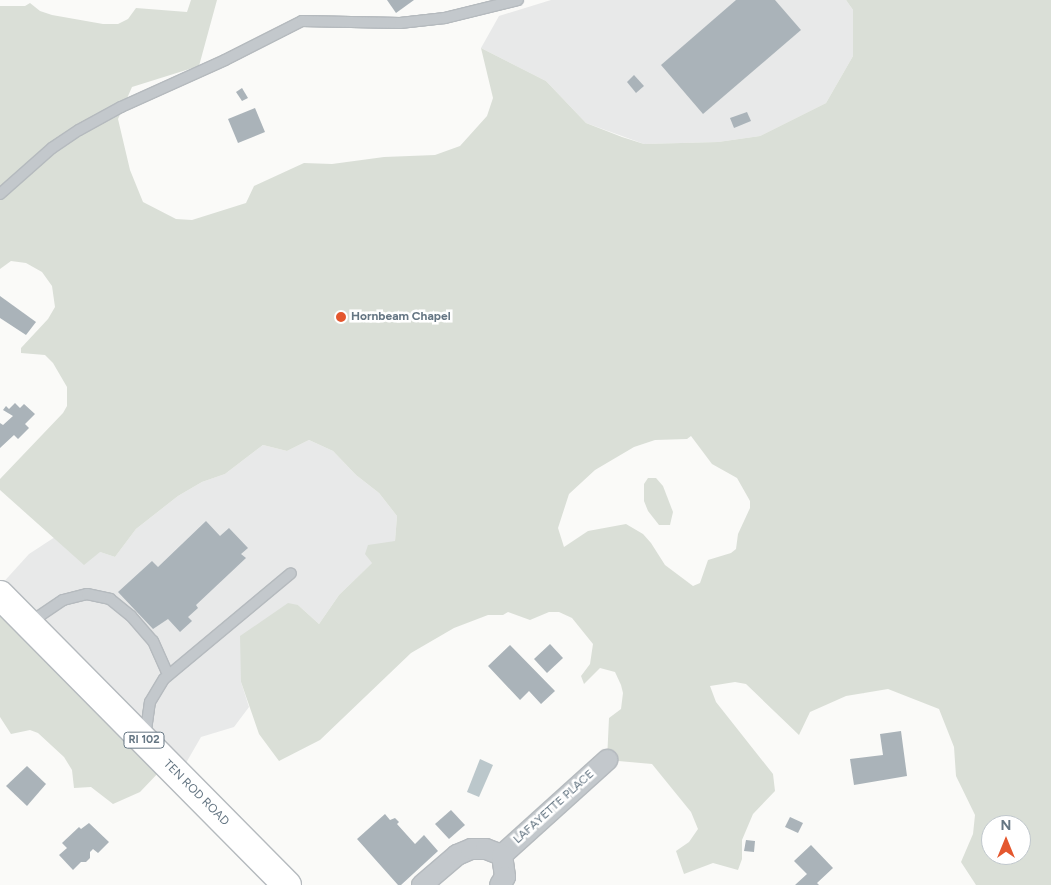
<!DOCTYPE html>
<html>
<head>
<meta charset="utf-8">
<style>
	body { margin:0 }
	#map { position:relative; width:1051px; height:885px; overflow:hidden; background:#fafaf8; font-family:Figtree,sans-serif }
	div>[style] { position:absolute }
	.built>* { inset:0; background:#e8e9e9 }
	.green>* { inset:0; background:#dadfd7 }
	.water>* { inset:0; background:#bbc7cb }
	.building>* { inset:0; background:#aab3b9 }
	.roads { filter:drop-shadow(1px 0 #b5babe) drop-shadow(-1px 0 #b5babe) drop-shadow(0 1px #b5babe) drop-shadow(0 -1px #b5babe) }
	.service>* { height:10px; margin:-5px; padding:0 5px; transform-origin:5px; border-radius:5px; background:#c3c8cc }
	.minor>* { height:20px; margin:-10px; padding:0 10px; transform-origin:10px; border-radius:10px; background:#c3c8cc }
	.primary>* { height:28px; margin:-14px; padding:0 14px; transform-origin:14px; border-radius:14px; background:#fff }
	.dots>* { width:14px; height:14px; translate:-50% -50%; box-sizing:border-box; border:2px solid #fff; border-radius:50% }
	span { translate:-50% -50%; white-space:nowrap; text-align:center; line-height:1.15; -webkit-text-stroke:5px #fff; paint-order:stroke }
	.shield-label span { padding:1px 4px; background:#fff; border:1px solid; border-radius:4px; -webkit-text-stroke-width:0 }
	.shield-label { font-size:11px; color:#657683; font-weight:700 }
	.poi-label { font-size:12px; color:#657683; font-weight:700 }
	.left { translate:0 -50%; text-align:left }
	.street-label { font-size:12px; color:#657683 }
	.north { position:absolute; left:981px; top:815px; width:50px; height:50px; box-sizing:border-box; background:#fff; border:1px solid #c1c8cd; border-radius:50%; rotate:0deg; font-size:14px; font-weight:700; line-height:20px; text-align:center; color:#657683 }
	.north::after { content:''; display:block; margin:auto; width:18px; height:22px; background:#e4572e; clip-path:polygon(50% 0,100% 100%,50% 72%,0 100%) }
</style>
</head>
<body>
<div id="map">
	<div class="built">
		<i style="clip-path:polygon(551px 0,846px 0,853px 10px,853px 56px,826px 103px,760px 136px,718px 142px,644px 144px,586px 123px,546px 81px,481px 48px,499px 16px)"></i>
		<i style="clip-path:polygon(309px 440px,333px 451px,356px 475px,379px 493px,397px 516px,395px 541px,339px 595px,319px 624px,298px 605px,241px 682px,249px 707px,234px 727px,201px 737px,175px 782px,0 586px,29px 554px,55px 537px,115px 557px,136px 529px,178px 496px,202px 482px,225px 474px,263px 445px,287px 451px)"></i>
	</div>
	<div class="green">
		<i style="clip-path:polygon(evenodd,191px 0,217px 0,199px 66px,132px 87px,118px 119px,130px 170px,143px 202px,176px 219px,192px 220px,246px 203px,254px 186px,304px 163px,332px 164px,384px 157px,435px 155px,460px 146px,487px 116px,493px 98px,481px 48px,546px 81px,586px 123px,622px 137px,644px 144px,718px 142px,760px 136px,826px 103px,853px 56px,853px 10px,846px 0,1051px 0,1051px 885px,976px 885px,961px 862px,973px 834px,975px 815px,956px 776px,954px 747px,939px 709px,888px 689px,846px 696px,810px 712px,799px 735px,746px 684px,735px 682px,710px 686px,716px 702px,773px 774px,775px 791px,753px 814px,742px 840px,742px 859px,738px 870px,713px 863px,684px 874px,676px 851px,689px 842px,698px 829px,691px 812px,652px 764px,607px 760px,609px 718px,621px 709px,623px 693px,621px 685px,615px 672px,600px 668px,584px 684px,581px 676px,590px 664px,593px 644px,572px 618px,559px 612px,549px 612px,530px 620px,508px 612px,503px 615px,488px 615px,454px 628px,411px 653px,320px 740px,279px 761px,259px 734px,241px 682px,240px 636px,288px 603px,298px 605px,319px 624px,339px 595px,372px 563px,365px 554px,368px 545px,395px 541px,397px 516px,379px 493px,356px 475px,333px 451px,309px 440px,287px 451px,263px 445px,225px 474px,202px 482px,178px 496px,136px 529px,115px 557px,100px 552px,84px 565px,0 490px,0 479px,63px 413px,67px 406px,67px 387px,53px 363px,45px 355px,21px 353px,21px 348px,48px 319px,55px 307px,52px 286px,42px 272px,26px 263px,11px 261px,0 269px,0 6px,25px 6px,30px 3px,40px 11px,52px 15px,103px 24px,118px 24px,128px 19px,136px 8px,187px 12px,191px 0,691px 436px,712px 464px,737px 478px,750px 501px,750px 508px,738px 534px,736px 549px,731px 553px,708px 560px,700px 583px,693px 586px,665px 565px,651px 543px,643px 534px,626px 524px,588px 531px,564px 547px,558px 528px,569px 494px,595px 470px,634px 447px,655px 440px,687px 439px,691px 436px,191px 0,991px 825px,1021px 825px,1021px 855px,991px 855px,991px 825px)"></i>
		<i style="clip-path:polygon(648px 478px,656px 478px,663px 486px,673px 512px,670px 525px,659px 525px,648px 511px,644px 501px,644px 484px)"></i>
		<i style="clip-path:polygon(0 597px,161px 770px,140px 792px,113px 804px,91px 787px,74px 788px,72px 770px,64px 757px,38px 733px,30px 730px,11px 734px,0 717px)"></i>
	</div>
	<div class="water">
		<i style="clip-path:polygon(480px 759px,493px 765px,479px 797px,467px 792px)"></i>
	</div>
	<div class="building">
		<i style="clip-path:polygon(387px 0,414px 0,396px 13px)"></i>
		<i style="clip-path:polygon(736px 0,775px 0,801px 30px,703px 114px,661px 65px)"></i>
		<i style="clip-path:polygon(634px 75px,644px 86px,636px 93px,627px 82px)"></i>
		<i style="clip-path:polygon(242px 88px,248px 98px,242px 101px,236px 92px)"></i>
		<i style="clip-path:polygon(255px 108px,265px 132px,238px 143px,228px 119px)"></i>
		<i style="clip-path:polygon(747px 112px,751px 121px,734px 128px,730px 118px)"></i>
		<i style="clip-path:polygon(0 296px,36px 322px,26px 335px,0 318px)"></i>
		<i style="clip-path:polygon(15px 403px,20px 408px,24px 404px,35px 414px,25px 424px,29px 428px,18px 439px,14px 435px,0 448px,0 423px,3px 425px,13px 416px,3px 410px,6px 406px,9px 409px)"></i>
		<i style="clip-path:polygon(206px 521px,220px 536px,229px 528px,248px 548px,241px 554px,246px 558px,196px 605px,198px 608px,188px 617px,192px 621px,180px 632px,168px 619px,153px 629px,118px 592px,152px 561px,158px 567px)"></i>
		<i style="clip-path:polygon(550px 644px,563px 658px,547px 673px,534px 659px)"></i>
		<i style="clip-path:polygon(510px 645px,555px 691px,541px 704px,529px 691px,520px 700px,488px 666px)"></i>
		<i style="clip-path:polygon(901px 731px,907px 776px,854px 785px,850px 759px,883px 755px,880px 734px)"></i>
		<i style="clip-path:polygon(27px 766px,46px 784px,27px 806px,6px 786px)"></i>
		<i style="clip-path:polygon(451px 810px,465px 825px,449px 839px,435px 824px)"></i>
		<i style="clip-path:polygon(385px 814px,390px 820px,395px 818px,399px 822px,397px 824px,415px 844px,424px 835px,438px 851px,401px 885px,398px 885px,357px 839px)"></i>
		<i style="clip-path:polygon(790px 817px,803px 823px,798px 833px,785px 827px)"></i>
		<i style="clip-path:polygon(89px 823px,109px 842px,98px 853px,93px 849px,90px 852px,90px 858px,86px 862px,81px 862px,73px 870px,59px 855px,67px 848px,62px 843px,79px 827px,81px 829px)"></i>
		<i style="clip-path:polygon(746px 840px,755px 841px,754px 852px,744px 851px)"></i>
		<i style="clip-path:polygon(811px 845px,833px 868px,817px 883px,819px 885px,795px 885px,807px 874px,794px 861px)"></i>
	</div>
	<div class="roads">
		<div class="service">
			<i style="left:0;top:194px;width:69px;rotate:-41.5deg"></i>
			<i style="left:52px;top:148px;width:32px;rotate:-34deg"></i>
			<i style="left:79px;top:130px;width:48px;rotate:-28.7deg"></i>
			<i style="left:121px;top:107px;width:114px;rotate:-24.3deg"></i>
			<i style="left:225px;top:60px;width:86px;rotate:-26.9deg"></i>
			<i style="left:302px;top:21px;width:98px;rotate:1.2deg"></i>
			<i style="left:400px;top:23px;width:45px;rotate:-6.3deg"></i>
			<i style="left:445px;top:18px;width:75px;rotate:-13.9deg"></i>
			<i style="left:29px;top:623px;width:41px;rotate:-34.1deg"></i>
			<i style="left:63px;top:600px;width:25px;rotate:-14deg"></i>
			<i style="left:87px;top:594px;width:24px;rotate:12deg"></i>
			<i style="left:110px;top:599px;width:27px;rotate:39deg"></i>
			<i style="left:131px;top:616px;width:33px;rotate:49deg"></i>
			<i style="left:153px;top:641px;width:37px;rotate:66deg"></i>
			<i style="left:145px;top:737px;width:35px;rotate:-82deg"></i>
			<i style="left:150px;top:702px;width:27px;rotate:-59deg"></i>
			<i style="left:164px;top:679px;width:165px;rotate:-39.8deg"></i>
		</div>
		<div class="minor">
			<i style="left:502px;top:855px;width:142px;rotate:-42.1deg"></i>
			<i style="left:422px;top:885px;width:46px;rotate:-40.6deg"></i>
			<i style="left:457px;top:855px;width:15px;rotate:-23deg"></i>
			<i style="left:471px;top:849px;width:15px"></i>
			<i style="left:486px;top:849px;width:17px;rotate:21deg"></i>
			<i style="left:502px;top:855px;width:22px;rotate:82deg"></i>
			<i style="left:505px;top:877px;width:9px;rotate:122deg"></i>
		</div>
		<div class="primary">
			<i style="left:0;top:595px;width:408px;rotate:45.3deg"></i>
		</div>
	</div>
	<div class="dots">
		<i style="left:341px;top:317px;background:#e4572e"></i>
	</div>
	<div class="shield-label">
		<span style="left:144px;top:740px">RI 102</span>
	</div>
	<div class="poi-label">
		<span class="left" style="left:351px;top:317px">Hornbeam Chapel</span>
	</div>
	<div class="street-label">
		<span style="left:196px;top:793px;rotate:45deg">TEN ROD ROAD</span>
		<span style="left:554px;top:807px;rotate:-42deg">LAFAYETTE PLACE</span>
	</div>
	<div class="north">N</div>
</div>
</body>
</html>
